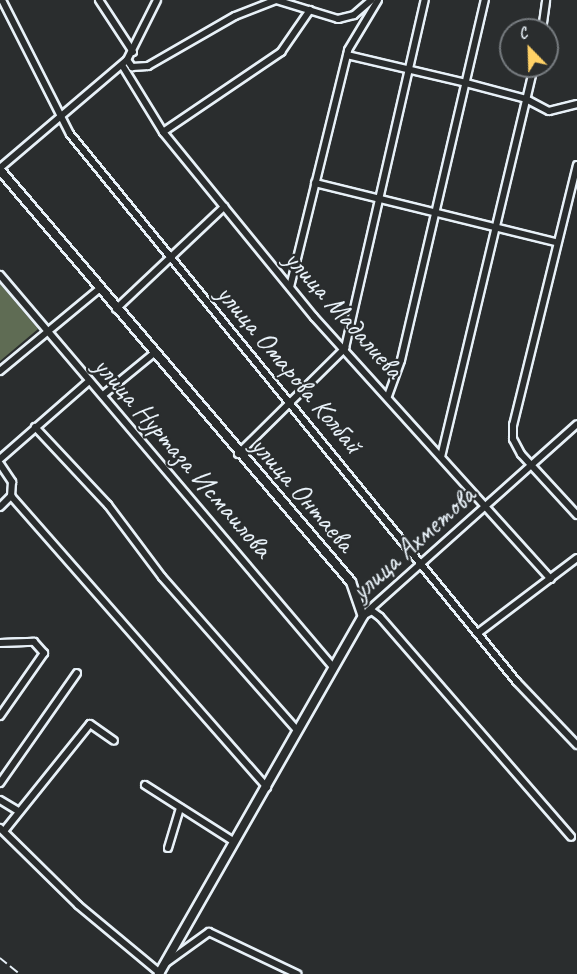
<!DOCTYPE html>
<html>
<head>
<meta charset="utf-8">
<style>
	body { margin:0 }
	#map { position:relative; width:577px; height:974px; overflow:hidden; background:#2a2d2e; font-family:Caveat,sans-serif }
	div>[style] { position:absolute }
	.green>* { inset:0; background:#5f6c54 }
	.roads { filter:drop-shadow(2px 0 #e8f1f8) drop-shadow(-2px 0 #e8f1f8) drop-shadow(0 2px #e8f1f8) drop-shadow(0 -2px #e8f1f8) }
	.minor>* { height:6px; margin:-3px; padding:0 3px; transform-origin:3px; border-radius:3px; background:#2a2d2e }
	.major>* { height:8px; margin:-4px; padding:0 4px; transform-origin:4px; border-radius:4px; background:#2a2d2e }
	.rail>* { height:1.5px; margin-top:-0.75px; transform-origin:0; background:repeating-linear-gradient(90deg,#e8f1f8 0 9px,transparent 0 13.5px) }
	span { translate:-50% -50%; white-space:nowrap; text-align:center; line-height:1.15; -webkit-text-stroke:4.5px #2a2d2e; paint-order:stroke }
	.street-label { font-size:28px; color:#e8f1f8 }
	.north { position:absolute; left:499px; top:18px; width:60px; height:60px; box-sizing:border-box; background:#2a2d2e; border:2px solid #767b7f; border-radius:50%; rotate:337deg; font-size:16px; font-weight:700; line-height:24px; text-align:center; color:#e8f1f8 }
	.north::after { content:''; display:block; margin:auto; width:21px; height:27px; background:#ffd166; clip-path:polygon(50% 0,100% 100%,50% 72%,0 100%) }
</style>
</head>
<body>
<div id="map">
	<div class="green">
		<i style="clip-path:polygon(0 284px,38px 329px,0 361px)"></i>
	</div>
	<div class="roads">
		<div class="minor">
			<i style="left:2px;top:0;width:150px;rotate:63.1deg"></i>
			<i style="left:70px;top:134px;width:707px;rotate:50.8deg"></i>
			<i style="left:517px;top:682px;width:87px;rotate:46.4deg"></i>
			<i style="left:99px;top:0;width:62px;rotate:56.8deg"></i>
			<i style="left:542px;top:30px;width:30px;rotate:-82deg"></i>
			<i style="left:347px;top:55px;width:122px;rotate:13.2deg"></i>
			<i style="left:466px;top:83px;width:62px;rotate:14.9deg"></i>
			<i style="left:526px;top:99px;width:26px;rotate:28deg"></i>
			<i style="left:549px;top:111px;width:29px;rotate:-14deg"></i>
			<i style="left:127px;top:60px;width:9px;rotate:54deg"></i>
			<i style="left:132px;top:67px;width:16px;rotate:-4deg"></i>
			<i style="left:148px;top:66px;width:100px;rotate:-29.9deg"></i>
			<i style="left:235px;top:16px;width:44px;rotate:-21.3deg"></i>
			<i style="left:276px;top:0;width:65px;rotate:17deg"></i>
			<i style="left:338px;top:19px;width:16px;rotate:-14deg"></i>
			<i style="left:354px;top:15px;width:23px;rotate:-41deg"></i>
			<i style="left:122px;top:65px;width:79px;rotate:58.5deg"></i>
			<i style="left:163px;top:132px;width:239px;rotate:50.8deg"></i>
			<i style="left:314px;top:317px;width:353px;rotate:47.9deg"></i>
			<i style="left:163px;top:132px;width:143px;rotate:-34.1deg"></i>
			<i style="left:281px;top:52px;width:51px;rotate:-55.4deg"></i>
			<i style="left:577px;top:165px;width:268px;rotate:103.8deg"></i>
			<i style="left:513px;top:425px;width:14px;rotate:90deg"></i>
			<i style="left:513px;top:439px;width:17px;rotate:62deg"></i>
			<i style="left:521px;top:454px;width:83px;rotate:47.4deg"></i>
			<i style="left:0;top:168px;width:167px;rotate:-40.4deg"></i>
			<i style="left:127px;top:60px;width:67px;rotate:-63.4deg"></i>
			<i style="left:315px;top:183px;width:248px;rotate:13.8deg"></i>
			<i style="left:0;top:275px;width:514px;rotate:49.65deg"></i>
			<i style="left:290px;top:287px;width:244px;rotate:-76.2deg"></i>
			<i style="left:348px;top:50px;width:58px;rotate:-59deg"></i>
			<i style="left:116px;top:309px;width:149px;rotate:-43.4deg"></i>
			<i style="left:0;top:371px;width:129px;rotate:-39.6deg"></i>
			<i style="left:103px;top:395px;width:65px;rotate:-39.4deg"></i>
			<i style="left:388px;top:396px;width:38px;rotate:-70deg"></i>
			<i style="left:401px;top:360px;width:370px;rotate:-76.9deg"></i>
			<i style="left:35px;top:427px;width:107px;rotate:46.9deg"></i>
			<i style="left:108px;top:505px;width:90px;rotate:53.1deg"></i>
			<i style="left:162px;top:577px;width:205px;rotate:48.6deg"></i>
			<i style="left:238px;top:454px;width:151px;rotate:-44.7deg"></i>
			<i style="left:345px;top:348px;width:357px;rotate:-77.1deg"></i>
			<i style="left:441px;top:457px;width:402px;rotate:-76.6deg"></i>
			<i style="left:0;top:459px;width:118px;rotate:-41.2deg"></i>
			<i style="left:0;top:464px;width:22px;rotate:56deg"></i>
			<i style="left:12px;top:482px;width:14px;rotate:94deg"></i>
			<i style="left:11px;top:496px;width:388px;rotate:48.7deg"></i>
			<i style="left:0;top:507px;width:16px;rotate:-45deg"></i>
			<i style="left:368px;top:611px;width:280px;rotate:-41.8deg"></i>
			<i style="left:363px;top:616px;width:10px;rotate:-29deg"></i>
			<i style="left:372px;top:611px;width:10px;rotate:37deg"></i>
			<i style="left:380px;top:617px;width:291px;rotate:49deg"></i>
			<i style="left:478px;top:633px;width:124px;rotate:-37.1deg"></i>
			<i style="left:0;top:643px;width:34px;rotate:-2deg"></i>
			<i style="left:34px;top:642px;width:15px;rotate:48deg"></i>
			<i style="left:44px;top:653px;width:77px;rotate:124.9deg"></i>
			<i style="left:0;top:783px;width:134px;rotate:-55deg"></i>
			<i style="left:145px;top:785px;width:104px;rotate:32.5deg"></i>
			<i style="left:0;top:800px;width:21px;rotate:31deg"></i>
			<i style="left:0;top:828px;width:110px;rotate:44.6deg"></i>
			<i style="left:78px;top:905px;width:107px;rotate:39.7deg"></i>
			<i style="left:4px;top:831px;width:137px;rotate:-51.2deg"></i>
			<i style="left:90px;top:724px;width:29px;rotate:35deg"></i>
			<i style="left:168px;top:848px;width:42px;rotate:-73.3deg"></i>
			<i style="left:166px;top:963px;width:53px;rotate:-35.8deg"></i>
			<i style="left:209px;top:932px;width:98px;rotate:25.5deg"></i>
		</div>
		<div class="major">
			<i style="left:0;top:170px;width:541px;rotate:49.57deg"></i>
			<i style="left:351px;top:582px;width:36px;rotate:71deg"></i>
			<i style="left:363px;top:616px;width:412px;rotate:119.7deg"></i>
		</div>
	</div>
	<div class="rail">
		<i style="left:0;top:958px;width:26px;rotate:39deg"></i>
	</div>
	<div class="street-label">
		<span style="left:344px;top:314px;rotate:48deg">улица Мадалиева</span>
		<span style="left:290px;top:369px;rotate:50deg">улица Омарова Колбай</span>
		<span style="left:183px;top:457px;rotate:49deg">улица Нуртаза Исмаилова</span>
		<span style="left:303px;top:494px;rotate:49deg">улица Онтаева</span>
		<span style="left:413px;top:543px;rotate:-42deg">улица Ахметова</span>
	</div>
	<div class="north">С</div>
</div>
</body>
</html>
